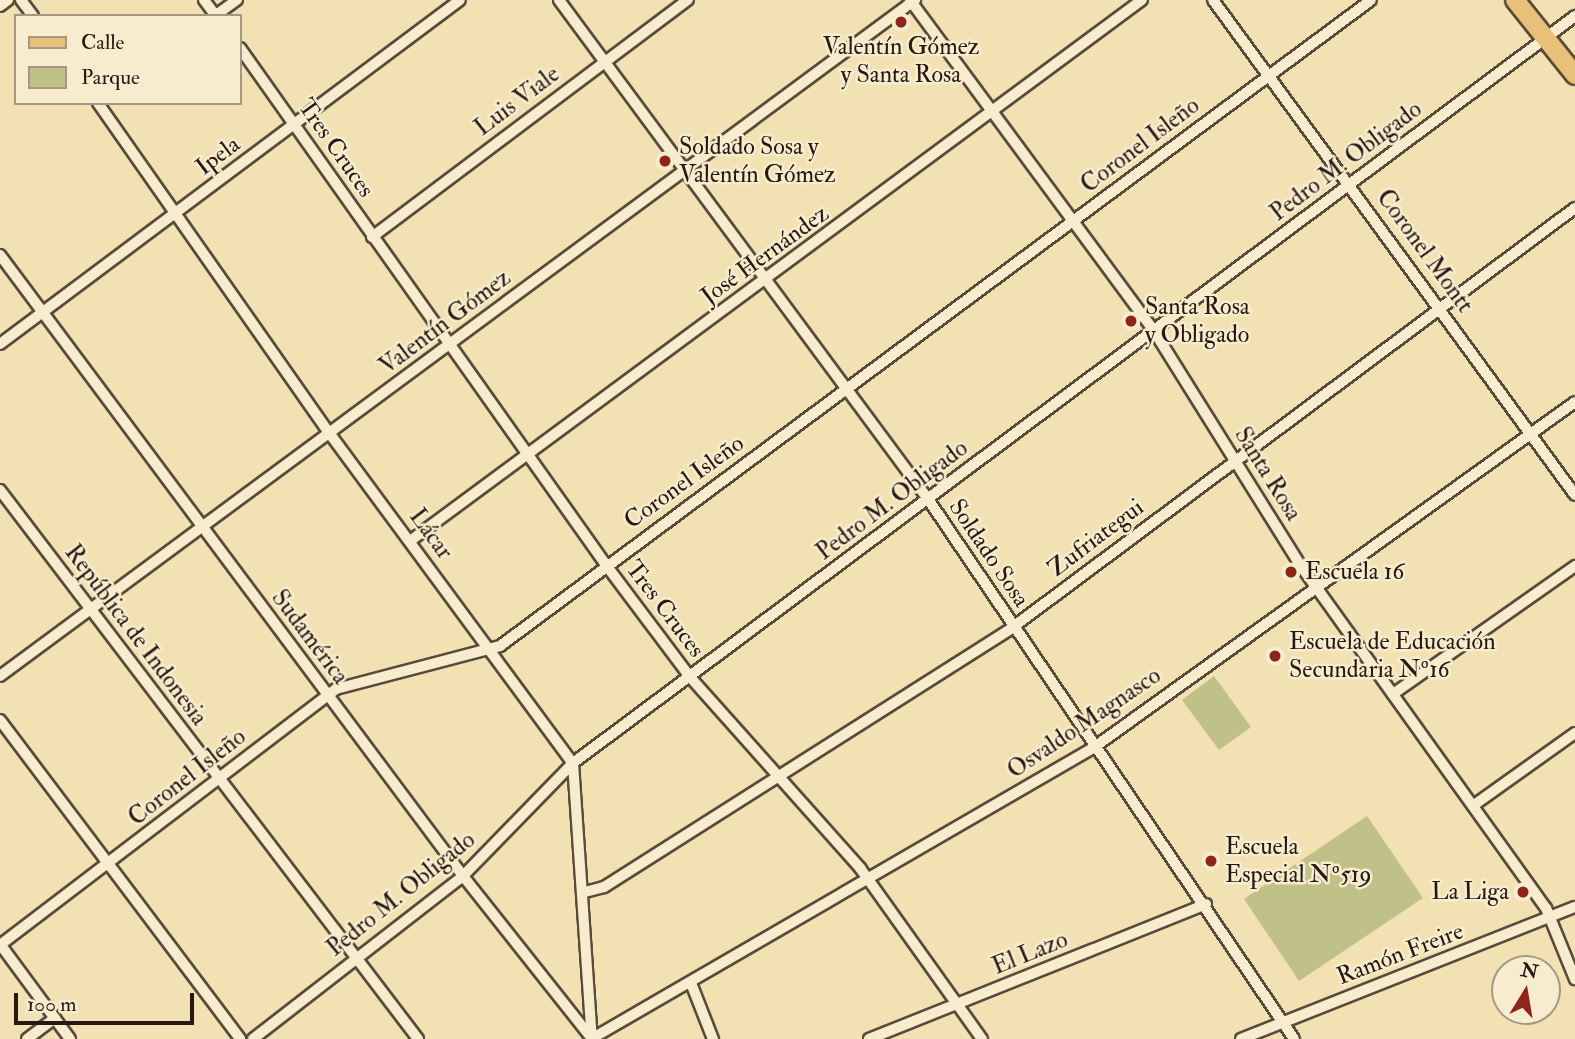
<!DOCTYPE html>
<html>
<head>
<meta charset="utf-8">
<style>
	body { margin:0 }
	#map { position:relative; width:1575px; height:1039px; overflow:hidden; background:#f2e1b3; font-family:"IM FELL Double Pica",serif }
	div>[style] { position:absolute }
	.green>* { inset:0; background:#bfc189 }
	.roads { filter:drop-shadow(2px 0 #594b3a) drop-shadow(-2px 0 #594b3a) drop-shadow(0 2px #594b3a) drop-shadow(0 -2px #594b3a) }
	.street>* { height:10px; margin:-5px; padding:0 5px; transform-origin:5px; border-radius:5px; background:#f7ecce }
	.primary>* { height:18px; margin:-9px; padding:0 9px; transform-origin:9px; border-radius:9px; background:#e9c07a }
	.dots>* { width:19px; height:19px; translate:-50% -50%; box-sizing:border-box; border:4px solid #f7ecce; border-radius:50% }
	span { translate:-50% -50%; white-space:nowrap; text-align:center; line-height:1.15; -webkit-text-stroke:5px #f7ecce; paint-order:stroke }
	.poi-label { font-size:24px; color:#261912 }
	.left { translate:0 -50%; text-align:left }
	.right { translate:-100% -50%; text-align:right }
	.street-label { font-size:24px; color:#261912 }
	.legend { position:absolute; left:14px; top:14px; width:228px; height:91px; box-sizing:border-box; background:#f7ecce; border:2px solid #a39883; margin:0; padding:9px 12px; list-style:none; font-size:21px; color:#261912 }
	.legend li { display:flex; align-items:center; gap:14px; height:35px }
	.legend b { width:35px; border:2px solid #a39883 }
	.north { position:absolute; left:1491px; top:955px; width:70px; height:70px; box-sizing:border-box; background:#f7ecce; border:2px solid #a39883; border-radius:50%; rotate:11deg; font-size:19px; font-weight:700; line-height:28px; text-align:center; color:#261912 }
	.north::after { content:''; display:block; margin:auto; width:24px; height:32px; background:#8f2418; clip-path:polygon(50% 0,100% 100%,50% 72%,0 100%) }
	.scale { position:absolute; left:14px; top:993px; width:180px; height:32px; box-sizing:border-box; border:4px solid #261912; border-top:0; padding-left:9px; font-size:21px; line-height:24px; white-space:nowrap; color:#261912; -webkit-text-stroke:5px #f7ecce; paint-order:stroke }
</style>
</head>
<body>
<div id="map">
	<div class="green">
		<i style="clip-path:polygon(1214px 676px,1251px 727px,1219px 750px,1182px 700px)"></i>
		<i style="clip-path:polygon(1367px 816px,1423px 898px,1299px 981px,1244px 899px)"></i>
	</div>
	<div class="roads">
		<div class="street">
			<i style="left:21px;top:0;width:20px;rotate:53deg"></i>
			<i style="left:204px;top:0;width:20px;rotate:53deg"></i>
			<i style="left:559px;top:0;width:621px;rotate:53.52deg"></i>
			<i style="left:928px;top:499px;width:652px;rotate:55.87deg"></i>
			<i style="left:910px;top:0;width:411px;rotate:53.6deg"></i>
			<i style="left:1154px;top:331px;width:277px;rotate:58deg"></i>
			<i style="left:1301px;top:566px;width:421px;rotate:54.4deg"></i>
			<i style="left:1546px;top:908px;width:77px;rotate:67.8deg"></i>
			<i style="left:1213px;top:0;width:613px;rotate:53.82deg"></i>
			<i style="left:0;top:6px;width:10px;rotate:-37deg"></i>
			<i style="left:216px;top:15px;width:26px;rotate:-36deg"></i>
			<i style="left:240px;top:48px;width:633px;rotate:54.7deg"></i>
			<i style="left:606px;top:565px;width:140px;rotate:53.1deg"></i>
			<i style="left:690px;top:677px;width:256px;rotate:48.3deg"></i>
			<i style="left:860px;top:868px;width:210px;rotate:54.5deg"></i>
			<i style="left:98px;top:103px;width:404px;rotate:55deg"></i>
			<i style="left:330px;top:434px;width:409px;rotate:53.6deg"></i>
			<i style="left:573px;top:763px;width:277px;rotate:86.1deg"></i>
			<i style="left:372px;top:237px;width:395px;rotate:-36.9deg"></i>
			<i style="left:0;top:255px;width:775px;rotate:53.29deg"></i>
			<i style="left:463px;top:876px;width:208px;rotate:51.6deg"></i>
			<i style="left:0;top:344px;width:574px;rotate:-36.79deg"></i>
			<i style="left:0;top:490px;width:690px;rotate:52.71deg"></i>
			<i style="left:410px;top:541px;width:910px;rotate:-36.47deg"></i>
			<i style="left:0;top:676px;width:1138px;rotate:-36.46deg"></i>
			<i style="left:1393px;top:694px;width:223px;rotate:-35.1deg"></i>
			<i style="left:0;top:720px;width:399px;rotate:53deg"></i>
			<i style="left:1474px;top:805px;width:124px;rotate:-35.5deg"></i>
			<i style="left:585px;top:892px;width:20px;rotate:-15deg"></i>
			<i style="left:604px;top:887px;width:485px;rotate:-32.4deg"></i>
			<i style="left:1013px;top:627px;width:701px;rotate:-36.71deg"></i>
			<i style="left:0;top:944px;width:118px;rotate:53.6deg"></i>
			<i style="left:0;top:945px;width:422px;rotate:-37.3deg"></i>
			<i style="left:336px;top:689px;width:170px;rotate:-14.7deg"></i>
			<i style="left:500px;top:646px;width:1084px;rotate:-36.56deg"></i>
			<i style="left:691px;top:983px;width:60px;rotate:68.6deg"></i>
			<i style="left:27px;top:1039px;width:35px;rotate:-37deg"></i>
			<i style="left:253px;top:1039px;width:266px;rotate:-37.8deg"></i>
			<i style="left:463px;top:876px;width:158px;rotate:-45.8deg"></i>
			<i style="left:573px;top:763px;width:1250px;rotate:-36.7deg"></i>
			<i style="left:591px;top:1039px;width:580px;rotate:-30.1deg"></i>
			<i style="left:1093px;top:748px;width:593px;rotate:-35.67deg"></i>
			<i style="left:869px;top:1039px;width:363px;rotate:-21.8deg"></i>
			<i style="left:1241px;top:1039px;width:359px;rotate:-21.6deg"></i>
		</div>
		<div class="primary">
			<i style="left:1515px;top:0;width:96px;rotate:51.3deg"></i>
		</div>
	</div>
	<div class="dots">
		<i style="left:901px;top:22px;background:#8f2418"></i>
		<i style="left:665px;top:161px;background:#8f2418"></i>
		<i style="left:1131px;top:321px;background:#8f2418"></i>
		<i style="left:1291px;top:572px;background:#8f2418"></i>
		<i style="left:1275px;top:656px;background:#8f2418"></i>
		<i style="left:1211px;top:861px;background:#8f2418"></i>
		<i style="left:1523px;top:892px;background:#8f2418"></i>
	</div>
	<div class="poi-label">
		<span style="left:901px;top:61px">Valentín Gómez<br>y Santa Rosa</span>
		<span class="left" style="left:679px;top:161px">Soldado Sosa y<br>Valentín Gómez</span>
		<span class="left" style="left:1145px;top:321px">Santa Rosa<br>y Obligado</span>
		<span class="left" style="left:1305px;top:572px">Escuela 16</span>
		<span class="left" style="left:1289px;top:656px">Escuela de Educación<br>Secundaria Nº16</span>
		<span class="left" style="left:1225px;top:861px">Escuela<br>Especial Nº519</span>
		<span class="right" style="left:1509px;top:892px">La Liga</span>
	</div>
	<div class="street-label">
		<span style="left:517px;top:101px;rotate:-37deg">Luis Viale</span>
		<span style="left:1140px;top:145px;rotate:-37deg">Coronel Isleño</span>
		<span style="left:336px;top:148px;rotate:55deg">Tres Cruces</span>
		<span style="left:218px;top:156px;rotate:-37deg">Ipela</span>
		<span style="left:1346px;top:161px;rotate:-37deg">Pedro M. Obligado</span>
		<span style="left:1425px;top:251px;rotate:54deg">Coronel Montt</span>
		<span style="left:765px;top:255px;rotate:-36deg">José Hernández</span>
		<span style="left:445px;top:322px;rotate:-37deg">Valentín Gómez</span>
		<span style="left:1268px;top:474px;rotate:58deg">Santa Rosa</span>
		<span style="left:684px;top:482px;rotate:-36deg">Coronel Isleño</span>
		<span style="left:892px;top:500px;rotate:-37deg">Pedro M. Obligado</span>
		<span style="left:431px;top:534px;rotate:54deg">Lácar</span>
		<span style="left:1096px;top:538px;rotate:-37deg">Zufriategui</span>
		<span style="left:989px;top:553px;rotate:56deg">Soldado Sosa</span>
		<span style="left:665px;top:609px;rotate:53deg">Tres Cruces</span>
		<span style="left:136px;top:635px;rotate:53deg">República de Indonesia</span>
		<span style="left:310px;top:637px;rotate:53deg">Sudamérica</span>
		<span style="left:1084px;top:723px;rotate:-34deg">Osvaldo Magnasco</span>
		<span style="left:187px;top:777px;rotate:-38deg">Coronel Isleño</span>
		<span style="left:401px;top:894px;rotate:-39deg">Pedro M. Obligado</span>
		<span style="left:1030px;top:953px;rotate:-22deg">El Lazo</span>
		<span style="left:1400px;top:954px;rotate:-21deg">Ramón Freire</span>
	</div>
	<ul class="legend">
	<li><b style="height:9px;background:#e9c07a"></b>Calle</li>
	<li><b style="height:19px;background:#bfc189"></b>Parque</li>
	</ul>
	<div class="north">N</div>
	<div class="scale">100 m</div>
</div>
</body>
</html>
